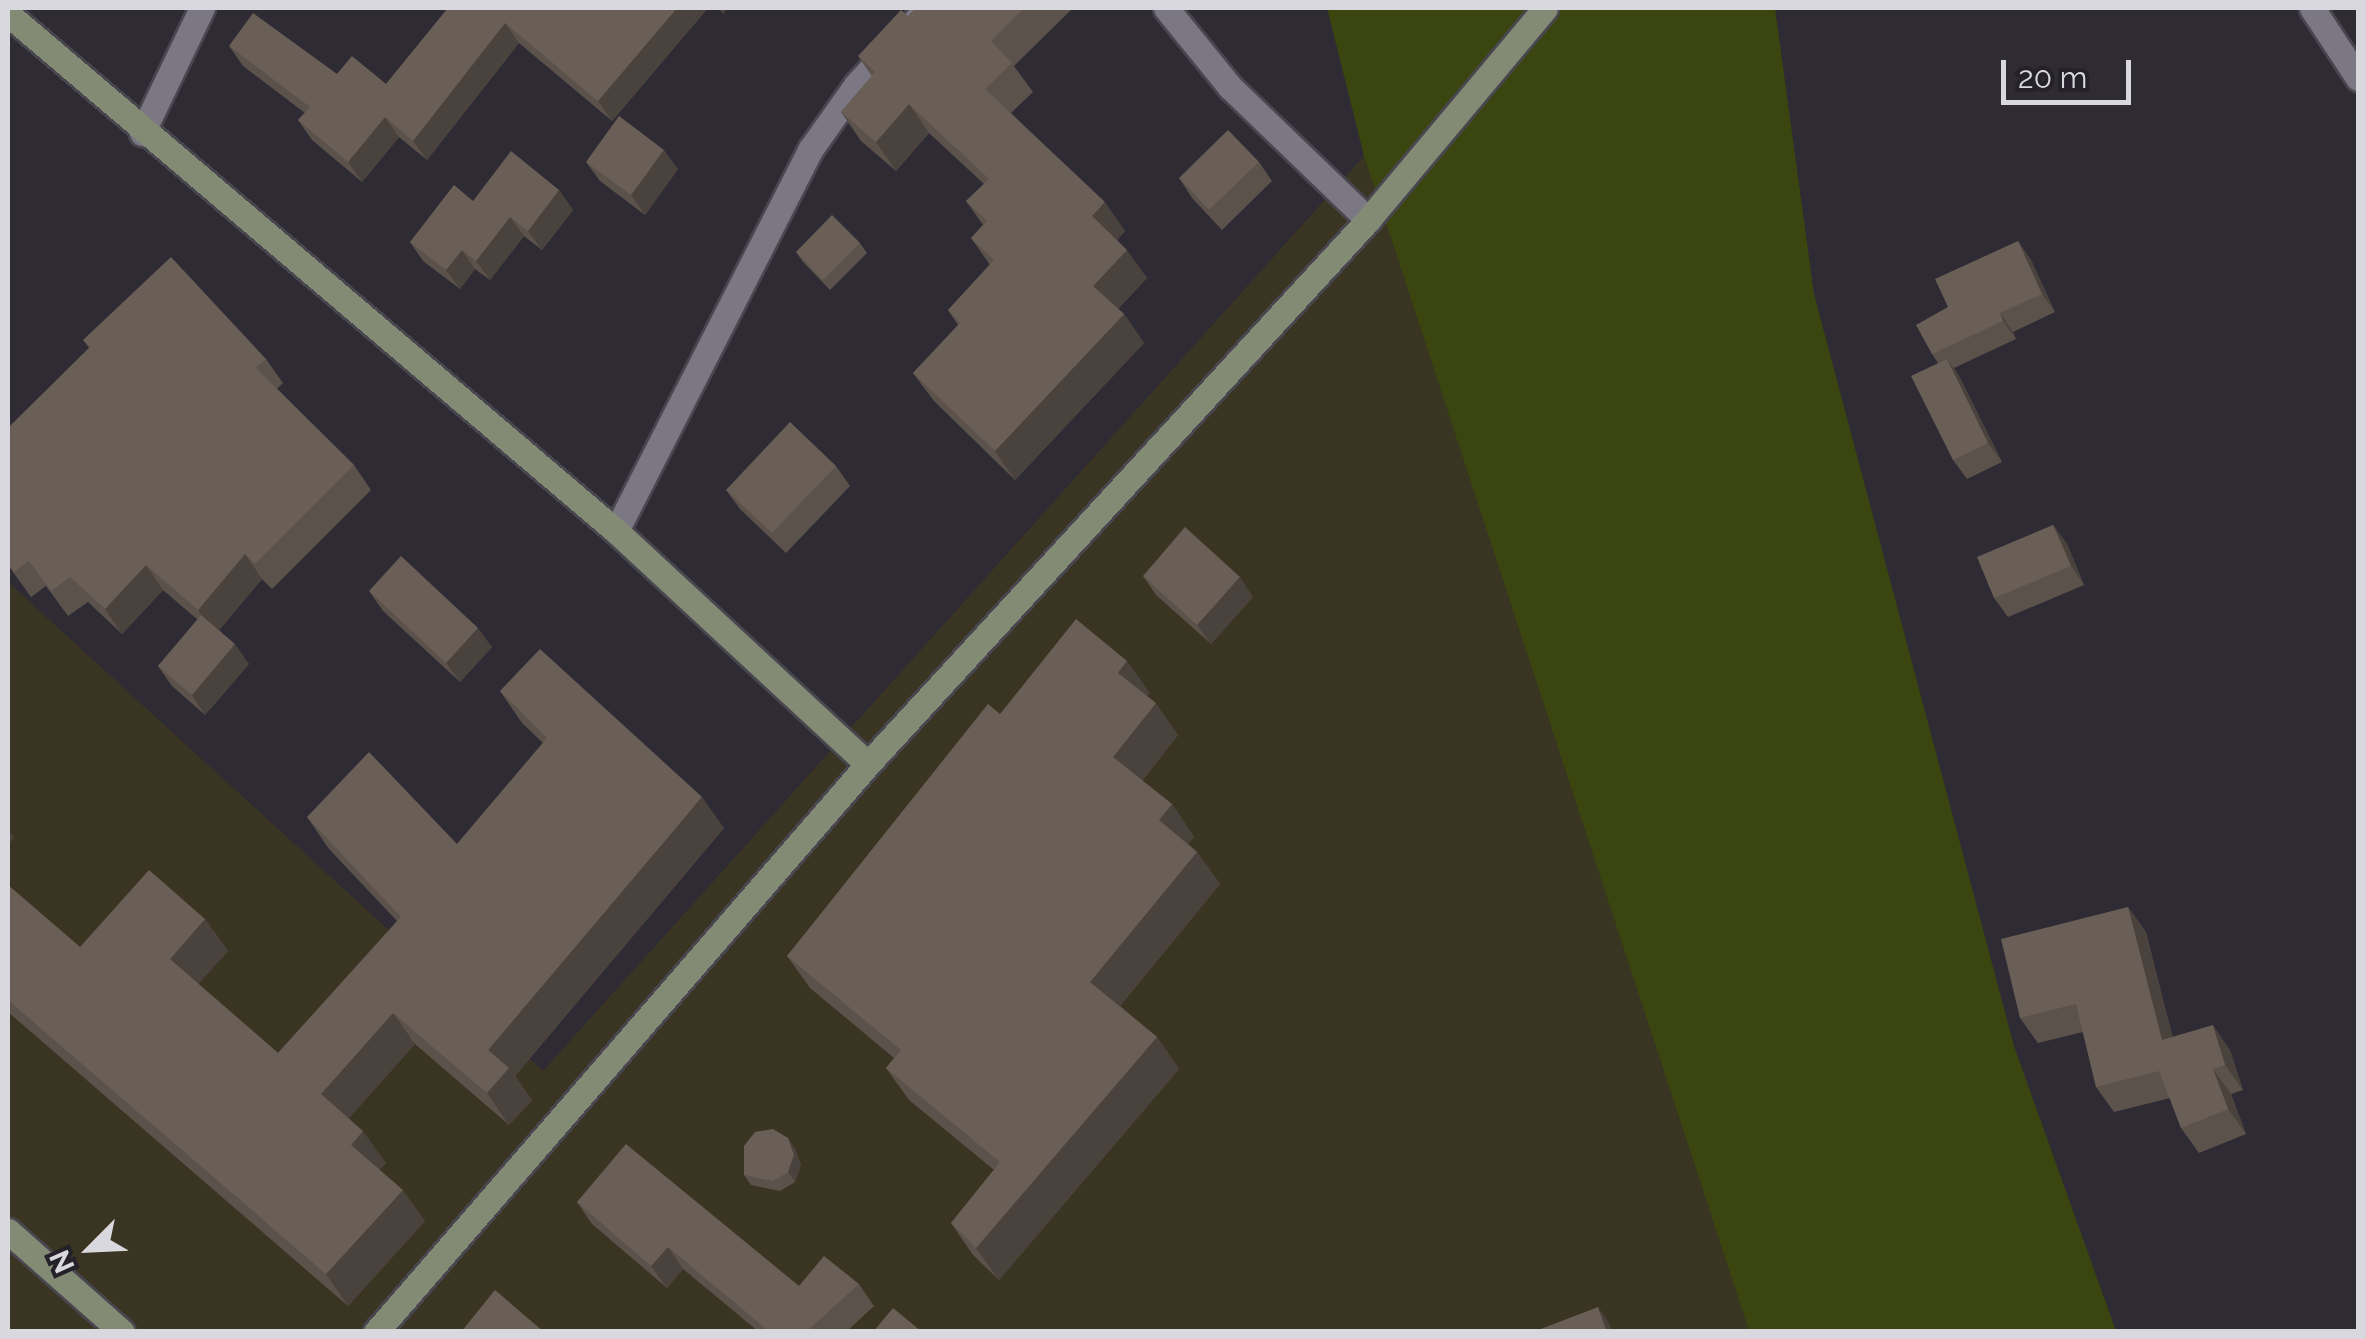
<!DOCTYPE html>
<html>
<head>
<meta charset="utf-8">
<style>
	body { margin:0 }
	#map { position:relative; width:2366px; height:1339px; overflow:hidden; background:#2e2b35; font-family:Raleway,sans-serif }
	div>[style] { position:absolute }
	.commercial>* { inset:0; background:#3a3422 }
	.green>* { inset:0; background:#3b450f }
	.roads { filter:drop-shadow(2px 0 #49464f) drop-shadow(-2px 0 #49464f) drop-shadow(0 2px #49464f) drop-shadow(0 -2px #49464f) }
	.street>* { height:25px; margin:-12.5px; padding:0 12.5px; transform-origin:12.5px; border-radius:12.5px; background:#7b7783 }
	.secondary>* { height:25px; margin:-12.5px; padding:0 12.5px; transform-origin:12.5px; border-radius:12.5px; background:#848b75 }
	.wall>* { inset:0; background:#5b524b }
	.shaded-wall>* { inset:0; background:#4a423d }
	.building>* { inset:0; background:#6a5f57 }
	span { translate:-50% -50%; white-space:nowrap; text-align:center; line-height:1.15; -webkit-text-stroke:9px #24212b; paint-order:stroke }
	.frame { position:absolute; inset:0; border:10px solid #dad8df; pointer-events:none }
	.north { position:absolute; left:40px; top:1199px; width:100px; height:100px; -webkit-text-stroke:8px #24212b; paint-order:stroke; rotate:246deg; font-size:28px; font-weight:700; line-height:40px; text-align:center; color:#dad8df }
	.north::after { content:''; display:block; margin:auto; width:35px; height:45px; background:#dad8df; clip-path:polygon(50% 0,100% 100%,50% 72%,0 100%) }
	.scale { position:absolute; left:2001px; top:60px; width:130px; height:45px; box-sizing:border-box; border:5px solid #dad8df; border-top:0; padding-left:12px; font-size:30px; line-height:35px; white-space:nowrap; color:#dad8df; -webkit-text-stroke:8px #24212b; paint-order:stroke }
</style>
</head>
<body>
<div id="map">
	<div class="commercial">
		<i style="clip-path:polygon(1364px 156px,1749px 1331px,8px 1331px,8px 582px,543px 1071px)"></i>
	</div>
	<div class="green">
		<i style="clip-path:polygon(1327px 8px,1775px 8px,1814px 294px,2014px 1046px,2116px 1331px,1749px 1331px,1364px 156px)"></i>
	</div>
	<div class="roads">
		<div class="street">
			<i style="left:1166px;top:8px;width:102px;rotate:51deg"></i>
			<i style="left:1230px;top:87px;width:192px;rotate:43.9deg"></i>
			<i style="left:2312px;top:8px;width:84px;rotate:56.7deg"></i>
			<i style="left:142px;top:133px;width:139px;rotate:-64.4deg"></i>
			<i style="left:616px;top:531px;width:428px;rotate:-63deg"></i>
			<i style="left:810px;top:150px;width:80px;rotate:-54.7deg"></i>
			<i style="left:856px;top:85px;width:105px;rotate:-47.3deg"></i>
		</div>
		<div class="secondary">
			<i style="left:8px;top:14px;width:798px;rotate:40.38deg"></i>
			<i style="left:616px;top:531px;width:343px;rotate:42.8deg"></i>
			<i style="left:8px;top:1231px;width:152px;rotate:41.5deg"></i>
			<i style="left:376px;top:1332px;width:751px;rotate:-49.1deg"></i>
			<i style="left:868px;top:764px;width:739px;rotate:-47.41deg"></i>
			<i style="left:1368px;top:220px;width:276px;rotate:-50.1deg"></i>
		</div>
	</div>
	<div class="wall">
		<i style="clip-path:polygon(448px 8px,708px 8px,612px 121px,519px 43px,427px 160px,399px 137px,362px 182px,312px 140px,298px 120px,305px 113px,243px 66px,229px 46px,337px 74px,386px 84px)"></i>
		<i style="clip-path:polygon(916px 8px,1073px 8px,1014px 66px,1033px 92px,1011px 113px,1125px 231px,1117px 240px,1147px 278px,1118px 309px,1124px 314px,1144px 343px,1015px 480px,934px 401px,913px 373px,958px 325px,948px 310px,990px 265px,971px 238px,983px 225px,966px 201px,984px 184px,929px 133px,896px 171px,861px 141px,841px 112px,872px 76px,858px 56px,908px 16px)"></i>
		<i style="clip-path:polygon(586px 162px,678px 169px,645px 215px,600px 181px)"></i>
		<i style="clip-path:polygon(1259px 162px,1272px 181px,1222px 230px,1192px 198px,1179px 178px)"></i>
		<i style="clip-path:polygon(559px 190px,573px 210px,542px 250px,524px 236px,490px 280px,475px 269px,460px 289px,423px 261px,410px 242px,473px 201px)"></i>
		<i style="clip-path:polygon(2018px 241px,2031px 260px,2055px 312px,2013px 332px,2016px 339px,1954px 368px,1960px 378px,2002px 462px,1967px 479px,1953px 460px,1938px 363px,1932px 354px,1948px 307px)"></i>
		<i style="clip-path:polygon(860px 243px,867px 253px,830px 290px,803px 262px,796px 252px)"></i>
		<i style="clip-path:polygon(83px 340px,266px 359px,283px 383px,277px 389px,354px 465px,371px 490px,272px 589px,262px 579px,219px 630px,249px 664px,205px 715px,172px 686px,158px 666px,198px 620px,163px 590px,122px 634px,88px 602px,68px 616px,46px 586px,31px 597px,8px 565px,8px 428px,89px 348px)"></i>
		<i style="clip-path:polygon(836px 466px,850px 486px,786px 553px,740px 509px,726px 490px)"></i>
		<i style="clip-path:polygon(2053px 525px,2067px 544px,2084px 585px,2008px 617px,1994px 598px)"></i>
		<i style="clip-path:polygon(1143px 576px,1253px 597px,1211px 644px,1156px 595px)"></i>
		<i style="clip-path:polygon(369px 591px,492px 647px,460px 682px,383px 611px)"></i>
		<i style="clip-path:polygon(500px 691px,724px 828px,515px 1076px,532px 1100px,509px 1125px,415px 1044px,349px 1118px,386px 1163px,379px 1170px,425px 1221px,348px 1306px,8px 1012px,8px 885px,80px 947px,205px 919px,228px 951px,198px 984px,278px 1053px,397px 921px,329px 849px,307px 817px,457px 844px,543px 743px,522px 723px)"></i>
		<i style="clip-path:polygon(1150px 693px,1147px 696px,1178px 735px,1142px 781px,1172px 804px,1194px 837px,1188px 844px,1197px 852px,1220px 884px,1120px 1006px,1157px 1037px,1179px 1069px,999px 1280px,973px 1255px,951px 1223px,994px 1170px,909px 1100px,886px 1068px,894px 1058px,810px 988px,787px 956px,1000px 714px)"></i>
		<i style="clip-path:polygon(2128px 907px,2146px 932px,2172px 1037px,2230px 1050px,2243px 1090px,2231px 1094px,2246px 1134px,2199px 1153px,2181px 1128px,2170px 1098px,2114px 1112px,2096px 1087px,2083px 1032px,2038px 1043px,2020px 1018px)"></i>
		<i style="clip-path:polygon(795px 1148px,801px 1165px,795px 1182px,780px 1191px,751px 1185px,744px 1175px)"></i>
		<i style="clip-path:polygon(577px 1202px,799px 1286px,859px 1284px,874px 1306px,846px 1332px,759px 1332px,683px 1269px,667px 1288px,592px 1224px)"></i>
	</div>
	<div class="shaded-wall">
		<i style="clip-path:polygon(677px 8px,708px 8px,612px 121px,598px 101px)"></i>
		<i style="clip-path:polygon(718px 8px,728px 8px,723px 14px)"></i>
		<i style="clip-path:polygon(505px 23px,519px 43px,427px 160px,413px 141px)"></i>
		<i style="clip-path:polygon(909px 104px,929px 133px,896px 171px,876px 142px)"></i>
		<i style="clip-path:polygon(385px 117px,399px 137px,362px 182px,348px 162px)"></i>
		<i style="clip-path:polygon(664px 150px,678px 169px,645px 215px,631px 195px)"></i>
		<i style="clip-path:polygon(559px 190px,573px 210px,542px 250px,528px 231px)"></i>
		<i style="clip-path:polygon(1105px 202px,1125px 231px,1113px 245px,1092px 216px)"></i>
		<i style="clip-path:polygon(510px 217px,524px 236px,490px 280px,476px 261px)"></i>
		<i style="clip-path:polygon(2018px 241px,2031px 260px,2055px 312px,2042px 294px)"></i>
		<i style="clip-path:polygon(462px 250px,475px 269px,460px 289px,446px 270px)"></i>
		<i style="clip-path:polygon(1127px 250px,1147px 278px,1113px 314px,1093px 286px)"></i>
		<i style="clip-path:polygon(2000px 313px,2013px 332px,2016px 339px,2003px 321px)"></i>
		<i style="clip-path:polygon(1124px 314px,1144px 343px,1015px 480px,995px 451px)"></i>
		<i style="clip-path:polygon(1947px 359px,1960px 378px,2002px 462px,1988px 443px)"></i>
		<i style="clip-path:polygon(2053px 525px,2067px 544px,2084px 585px,2071px 566px)"></i>
		<i style="clip-path:polygon(245px 554px,262px 579px,215px 635px,198px 610px)"></i>
		<i style="clip-path:polygon(146px 565px,163px 590px,122px 634px,105px 609px)"></i>
		<i style="clip-path:polygon(1240px 577px,1253px 597px,1211px 644px,1197px 625px)"></i>
		<i style="clip-path:polygon(478px 628px,492px 647px,460px 682px,446px 663px)"></i>
		<i style="clip-path:polygon(235px 644px,249px 664px,205px 715px,192px 695px)"></i>
		<i style="clip-path:polygon(1127px 661px,1150px 693px,1140px 705px,1118px 673px)"></i>
		<i style="clip-path:polygon(1156px 703px,1178px 735px,1136px 789px,1113px 757px)"></i>
		<i style="clip-path:polygon(702px 797px,724px 828px,515px 1076px,532px 1100px,509px 1125px,487px 1093px,488px 1050px)"></i>
		<i style="clip-path:polygon(1172px 804px,1194px 837px,1182px 852px,1159px 820px)"></i>
		<i style="clip-path:polygon(8px 828px,14px 838px,8px 845px)"></i>
		<i style="clip-path:polygon(1197px 852px,1220px 884px,1113px 1014px,1090px 982px)"></i>
		<i style="clip-path:polygon(2128px 907px,2146px 932px,2180px 1065px,2162px 1040px)"></i>
		<i style="clip-path:polygon(205px 919px,228px 951px,192px 991px,170px 959px)"></i>
		<i style="clip-path:polygon(393px 1013px,415px 1044px,343px 1125px,321px 1094px)"></i>
		<i style="clip-path:polygon(2213px 1025px,2230px 1050px,2243px 1090px,2225px 1065px)"></i>
		<i style="clip-path:polygon(1157px 1037px,1179px 1069px,999px 1280px,976px 1248px)"></i>
		<i style="clip-path:polygon(2213px 1069px,2231px 1094px,2246px 1134px,2228px 1109px)"></i>
		<i style="clip-path:polygon(363px 1131px,386px 1163px,373px 1177px,351px 1145px)"></i>
		<i style="clip-path:polygon(788px 1138px,795px 1148px,801px 1165px,795px 1182px,788px 1172px)"></i>
		<i style="clip-path:polygon(403px 1190px,425px 1221px,348px 1306px,326px 1274px)"></i>
		<i style="clip-path:polygon(668px 1247px,683px 1269px,667px 1288px,651px 1266px)"></i>
		<i style="clip-path:polygon(1598px 1307px,1609px 1323px,1612px 1332px,1607px 1332px)"></i>
	</div>
	<div class="building">
		<i style="clip-path:polygon(448px 8px,677px 8px,598px 101px,505px 23px,413px 141px,385px 117px,348px 162px,298px 120px,310px 107px,229px 46px,253px 13px,337px 74px,352px 56px,386px 84px)"></i>
		<i style="clip-path:polygon(916px 8px,1024px 8px,991px 41px,1012px 63px,985px 89px,1105px 202px,1092px 216px,1127px 250px,1093px 286px,1124px 314px,995px 451px,913px 373px,960px 323px,948px 310px,994px 260px,971px 238px,987px 221px,966px 201px,989px 179px,909px 104px,876px 142px,841px 112px,875px 72px,858px 56px,901px 10px,908px 16px)"></i>
		<i style="clip-path:polygon(619px 116px,664px 150px,631px 195px,586px 162px)"></i>
		<i style="clip-path:polygon(1228px 130px,1259px 162px,1209px 210px,1179px 178px)"></i>
		<i style="clip-path:polygon(511px 151px,559px 190px,528px 231px,510px 217px,476px 261px,462px 250px,446px 270px,410px 242px,454px 185px,473px 201px)"></i>
		<i style="clip-path:polygon(832px 215px,860px 243px,823px 280px,796px 252px)"></i>
		<i style="clip-path:polygon(2018px 241px,2042px 294px,2000px 313px,2003px 321px,1932px 354px,1916px 325px,1948px 307px,1935px 279px)"></i>
		<i style="clip-path:polygon(171px 257px,266px 359px,256px 368px,354px 465px,255px 564px,245px 554px,198px 610px,146px 565px,105px 609px,70px 577px,51px 591px,29px 561px,14px 572px,8px 564px,8px 428px,90px 347px,83px 340px)"></i>
		<i style="clip-path:polygon(1947px 359px,1988px 443px,1953px 460px,1911px 376px)"></i>
		<i style="clip-path:polygon(790px 422px,836px 466px,772px 533px,726px 490px)"></i>
		<i style="clip-path:polygon(2053px 525px,2071px 566px,1994px 598px,1977px 557px)"></i>
		<i style="clip-path:polygon(1185px 527px,1240px 577px,1197px 625px,1143px 576px)"></i>
		<i style="clip-path:polygon(401px 556px,478px 628px,446px 663px,369px 591px)"></i>
		<i style="clip-path:polygon(201px 615px,235px 644px,192px 695px,158px 666px)"></i>
		<i style="clip-path:polygon(1076px 619px,1127px 661px,1118px 673px,1156px 703px,1113px 757px,1172px 804px,1159px 820px,1197px 852px,1090px 982px,1157px 1037px,976px 1248px,951px 1223px,1000px 1162px,886px 1068px,901px 1050px,787px 956px,988px 704px,1000px 714px)"></i>
		<i style="clip-path:polygon(540px 649px,702px 797px,488px 1050px,509px 1068px,487px 1093px,393px 1013px,321px 1094px,363px 1131px,351px 1145px,403px 1190px,326px 1274px,8px 1000px,8px 885px,80px 947px,149px 870px,205px 919px,170px 959px,278px 1053px,401px 917px,307px 817px,369px 752px,457px 844px,547px 738px,500px 691px)"></i>
		<i style="clip-path:polygon(2128px 907px,2162px 1040px,2213px 1025px,2225px 1065px,2213px 1069px,2228px 1109px,2181px 1128px,2159px 1071px,2096px 1087px,2076px 1004px,2020px 1018px,2001px 939px)"></i>
		<i style="clip-path:polygon(773px 1129px,788px 1138px,794px 1155px,788px 1172px,773px 1181px,744px 1175px,744px 1146px,755px 1132px)"></i>
		<i style="clip-path:polygon(626px 1144px,799px 1286px,824px 1256px,859px 1284px,806px 1332px,770px 1332px,668px 1247px,651px 1266px,577px 1202px)"></i>
		<i style="clip-path:polygon(495px 1290px,544px 1332px,461px 1332px)"></i>
		<i style="clip-path:polygon(1598px 1307px,1607px 1332px,1533px 1332px)"></i>
		<i style="clip-path:polygon(893px 1308px,922px 1332px,873px 1332px)"></i>
	</div>
	<div class="frame"></div>
	<div class="north">N</div>
	<div class="scale">20 m</div>
</div>
</body>
</html>
